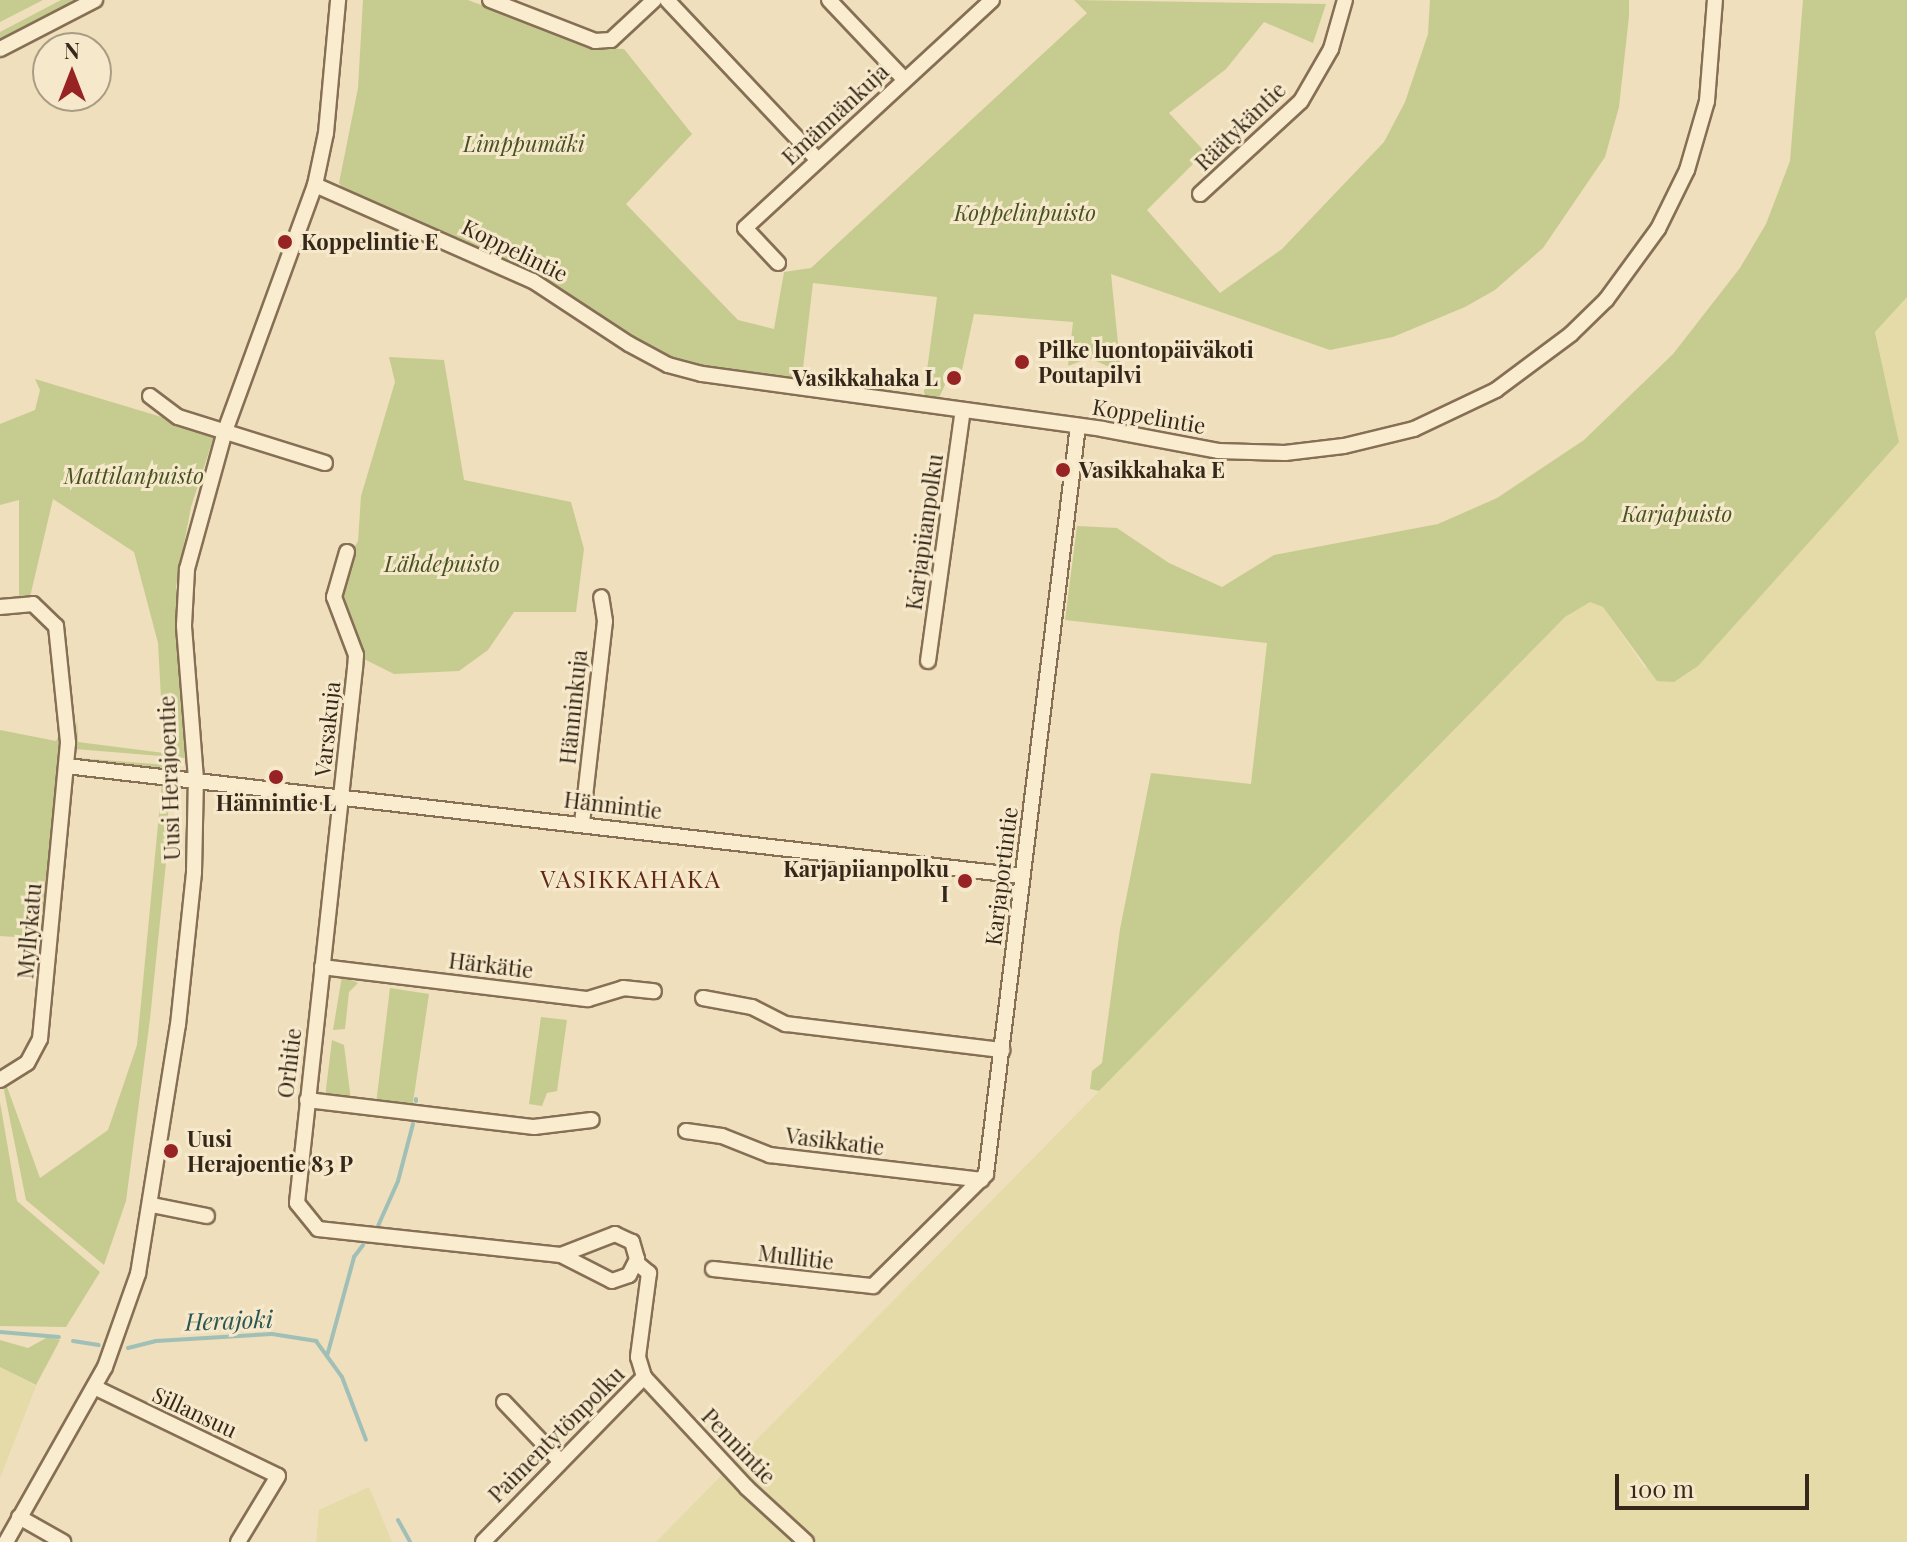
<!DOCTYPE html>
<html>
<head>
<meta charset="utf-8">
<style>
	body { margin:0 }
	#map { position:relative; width:1907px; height:1542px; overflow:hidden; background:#efdfbc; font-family:"Playfair Display",serif }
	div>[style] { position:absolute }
	.farmland>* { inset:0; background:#e4dba9 }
	.green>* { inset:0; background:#c6cc90 }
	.stream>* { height:4px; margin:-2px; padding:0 2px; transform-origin:2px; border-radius:2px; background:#a0bfb6 }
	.roads { filter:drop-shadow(2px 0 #866f55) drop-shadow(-2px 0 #866f55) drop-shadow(0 2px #866f55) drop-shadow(0 -2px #866f55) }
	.minor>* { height:14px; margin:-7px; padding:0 7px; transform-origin:7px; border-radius:7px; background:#faedcf }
	.dots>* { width:22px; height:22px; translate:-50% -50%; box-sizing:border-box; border:4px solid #f6e9cb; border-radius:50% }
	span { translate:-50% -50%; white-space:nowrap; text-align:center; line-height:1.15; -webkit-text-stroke:6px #f6e9cb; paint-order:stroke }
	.street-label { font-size:22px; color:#35271a }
	.park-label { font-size:22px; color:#465220; font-style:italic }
	.poi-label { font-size:22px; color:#35271a; font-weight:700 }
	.left { translate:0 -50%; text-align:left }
	.right { translate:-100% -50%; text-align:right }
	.neighbourhood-label { font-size:24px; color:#632819; letter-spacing:2px }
	.water-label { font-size:24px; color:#295552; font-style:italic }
	.north { position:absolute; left:32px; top:32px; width:80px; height:80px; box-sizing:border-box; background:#f6e9cb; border:2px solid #a99b84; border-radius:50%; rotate:0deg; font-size:22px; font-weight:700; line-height:32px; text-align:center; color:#35271a }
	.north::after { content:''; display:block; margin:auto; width:28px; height:36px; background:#972325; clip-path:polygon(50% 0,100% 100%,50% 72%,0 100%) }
	.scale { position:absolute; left:1615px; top:1474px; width:194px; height:36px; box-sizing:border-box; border:4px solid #35271a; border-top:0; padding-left:10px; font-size:24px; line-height:28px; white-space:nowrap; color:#35271a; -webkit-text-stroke:6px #f6e9cb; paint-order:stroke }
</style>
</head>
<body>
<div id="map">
	<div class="farmland">
		<i style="clip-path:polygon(1907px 297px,1907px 1542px,656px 1542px,1565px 617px,1590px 601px,1603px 607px,1645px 668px,1899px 442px,1875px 331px)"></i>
		<i style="clip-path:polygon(0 1367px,36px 1386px,0 1478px)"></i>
		<i style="clip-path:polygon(369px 1487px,392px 1542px,316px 1542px,319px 1510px)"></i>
	</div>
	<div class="green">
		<i style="clip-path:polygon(0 0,43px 0,0 22px)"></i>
		<i style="clip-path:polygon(61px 0,77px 0,0 39px,0 32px)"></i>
		<i style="clip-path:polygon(363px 0,468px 0,596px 48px,624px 49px,692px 134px,626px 204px,738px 320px,774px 329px,784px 272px,811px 268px,1087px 13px,1074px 0,1326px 4px,1313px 43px,1264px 22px,1226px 69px,1169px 113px,1205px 152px,1147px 210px,1220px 293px,1282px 249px,1384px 142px,1405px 102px,1428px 34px,1430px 0,1629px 0,1629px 16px,1619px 107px,1605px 157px,1543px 248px,1495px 290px,1465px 307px,1393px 337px,1330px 350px,1111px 274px,1121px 372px,1089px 358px,1068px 366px,1073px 322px,974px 314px,962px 370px,949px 376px,937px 402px,926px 400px,924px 392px,937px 297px,813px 283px,801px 385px,688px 364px,646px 345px,525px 270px,343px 188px,339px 183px,358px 88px)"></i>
		<i style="clip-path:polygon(1803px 0,1907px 0,1907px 297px,1875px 332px,1899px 442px,1698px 666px,1674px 682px,1657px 681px,1603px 607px,1590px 602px,1565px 617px,1099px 1091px,1090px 1089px,1092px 1071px,1102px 1063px,1120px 929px,1151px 773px,1251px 784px,1267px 643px,1065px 620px,1077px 526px,1117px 528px,1169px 563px,1222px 587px,1274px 555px,1438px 524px,1497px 498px,1584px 440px,1673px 354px,1740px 268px,1766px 224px,1790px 161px)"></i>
		<i style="clip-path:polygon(389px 357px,444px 360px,464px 480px,571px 502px,584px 549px,576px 612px,514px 612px,488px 650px,459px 671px,394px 674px,356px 655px,342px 625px,338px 575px,358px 541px,361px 496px,395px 382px)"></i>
		<i style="clip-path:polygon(35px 379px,215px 433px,191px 507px,176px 587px,185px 758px,75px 749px,77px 719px,78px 742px,164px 753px,158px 643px,134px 552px,53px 499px,30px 597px,19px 596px,19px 500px,0 505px,0 424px,35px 410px,40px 390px)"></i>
		<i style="clip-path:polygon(62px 729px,45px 939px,0 936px,0 730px,56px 741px)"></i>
		<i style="clip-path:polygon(78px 758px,167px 765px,168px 771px,93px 764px)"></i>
		<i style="clip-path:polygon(162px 782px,169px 783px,167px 853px,150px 1019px,126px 1201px,104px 1265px,26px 1200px,4px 1090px,6px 1084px,40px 1178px,108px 1130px,137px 1045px)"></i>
		<i style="clip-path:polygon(342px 976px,358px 983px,349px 992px,345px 1029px,333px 1030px)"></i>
		<i style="clip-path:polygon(390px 988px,429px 994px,412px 1109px,376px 1104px)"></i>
		<i style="clip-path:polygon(541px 1017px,567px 1020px,557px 1091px,547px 1093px,542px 1106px,529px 1104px)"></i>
		<i style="clip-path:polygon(332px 1040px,344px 1045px,351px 1100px,325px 1097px)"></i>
		<i style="clip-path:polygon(0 1102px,17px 1201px,100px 1272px,66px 1327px,0 1326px)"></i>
		<i style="clip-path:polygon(48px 1337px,60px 1340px,36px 1385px,0 1367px,0 1340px,28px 1348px)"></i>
	</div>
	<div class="stream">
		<i style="left:416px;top:1101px;width:2px;rotate:-90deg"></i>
		<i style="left:378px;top:1226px;width:49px;rotate:-66deg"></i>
		<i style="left:398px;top:1181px;width:59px;rotate:-75.3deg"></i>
		<i style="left:0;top:1332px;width:59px;rotate:4.8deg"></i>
		<i style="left:73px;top:1341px;width:26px;rotate:9deg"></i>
		<i style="left:128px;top:1348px;width:29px;rotate:-14deg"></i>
		<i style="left:156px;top:1341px;width:116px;rotate:-3.5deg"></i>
		<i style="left:272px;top:1334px;width:45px;rotate:9deg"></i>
		<i style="left:316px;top:1341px;width:44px;rotate:54.2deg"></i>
		<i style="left:342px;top:1377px;width:67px;rotate:69.1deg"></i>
		<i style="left:327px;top:1356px;width:103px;rotate:-74.7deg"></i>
		<i style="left:354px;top:1257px;width:15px;rotate:-53deg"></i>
		<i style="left:398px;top:1520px;width:25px;rotate:61deg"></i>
	</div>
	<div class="roads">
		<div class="minor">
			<i style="left:490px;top:0;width:113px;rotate:21.3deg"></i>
			<i style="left:595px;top:41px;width:16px;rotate:-4deg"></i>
			<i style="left:611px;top:40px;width:59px;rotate:-42.9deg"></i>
			<i style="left:667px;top:0;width:220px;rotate:46.7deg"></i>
			<i style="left:829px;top:0;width:109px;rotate:46.5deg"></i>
			<i style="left:0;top:49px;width:107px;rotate:-27.3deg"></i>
			<i style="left:315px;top:185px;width:238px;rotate:23.8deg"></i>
			<i style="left:533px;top:281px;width:115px;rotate:33.3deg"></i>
			<i style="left:629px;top:344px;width:44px;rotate:28.3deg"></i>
			<i style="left:668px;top:365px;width:35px;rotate:15deg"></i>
			<i style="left:702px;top:374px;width:404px;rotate:7.8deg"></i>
			<i style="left:1102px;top:429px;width:118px;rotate:10.7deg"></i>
			<i style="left:1218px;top:451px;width:67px;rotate:1.7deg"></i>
			<i style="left:1285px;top:453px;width:59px;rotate:-6.8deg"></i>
			<i style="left:1344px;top:446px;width:72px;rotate:-13.7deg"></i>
			<i style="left:1414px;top:429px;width:91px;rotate:-25.4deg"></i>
			<i style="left:1496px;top:390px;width:94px;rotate:-36.7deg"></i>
			<i style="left:1571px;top:334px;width:49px;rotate:-44.2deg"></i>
			<i style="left:1606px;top:300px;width:88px;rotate:-53.8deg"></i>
			<i style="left:1658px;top:229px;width:66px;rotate:-63.8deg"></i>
			<i style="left:1687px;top:170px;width:72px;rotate:-73.8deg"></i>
			<i style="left:1707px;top:101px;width:101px;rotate:-85.5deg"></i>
			<i style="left:1200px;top:194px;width:137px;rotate:-42.6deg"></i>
			<i style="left:1301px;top:101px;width:60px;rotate:-60deg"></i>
			<i style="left:1331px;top:49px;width:51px;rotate:-74.1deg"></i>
			<i style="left:778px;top:263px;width:48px;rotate:-133.3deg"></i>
			<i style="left:745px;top:228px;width:336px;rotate:-42.7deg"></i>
			<i style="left:150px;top:396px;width:35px;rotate:37deg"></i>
			<i style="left:178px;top:417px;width:154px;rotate:17.4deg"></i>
			<i style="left:347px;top:552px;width:47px;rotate:106.1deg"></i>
			<i style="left:334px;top:597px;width:62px;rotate:69.2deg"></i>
			<i style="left:356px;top:655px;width:13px;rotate:94deg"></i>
			<i style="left:355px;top:668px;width:538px;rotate:96.19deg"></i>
			<i style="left:297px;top:1203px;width:33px;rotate:51deg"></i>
			<i style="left:318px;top:1229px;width:244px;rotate:6.1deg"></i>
			<i style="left:561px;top:1255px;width:57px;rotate:27deg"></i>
			<i style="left:612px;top:1281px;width:18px;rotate:-19deg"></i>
			<i style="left:629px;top:1275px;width:18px;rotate:-63deg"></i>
			<i style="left:637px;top:1259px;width:18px;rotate:-106deg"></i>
			<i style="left:632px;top:1242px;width:19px;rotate:-155deg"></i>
			<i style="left:615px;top:1234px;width:58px;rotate:158.7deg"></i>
			<i style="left:0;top:607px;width:33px;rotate:-5deg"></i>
			<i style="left:33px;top:604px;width:32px;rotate:44deg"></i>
			<i style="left:56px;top:626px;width:118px;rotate:84.1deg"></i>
			<i style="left:68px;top:743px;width:297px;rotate:95.4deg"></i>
			<i style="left:40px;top:1039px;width:27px;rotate:118deg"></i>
			<i style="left:27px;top:1063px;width:32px;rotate:148deg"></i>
			<i style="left:928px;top:661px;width:253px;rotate:-82.1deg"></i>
			<i style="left:66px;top:766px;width:963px;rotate:6.56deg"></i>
			<i style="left:582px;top:823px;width:203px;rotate:-83.5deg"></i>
			<i style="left:605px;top:621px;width:24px;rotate:-99deg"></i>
			<i style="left:322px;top:967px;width:268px;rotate:6.9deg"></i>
			<i style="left:588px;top:999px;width:37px;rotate:-17deg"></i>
			<i style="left:623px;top:988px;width:31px;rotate:6deg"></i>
			<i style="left:703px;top:998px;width:50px;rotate:10.4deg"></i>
			<i style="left:752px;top:1007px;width:38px;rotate:27deg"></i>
			<i style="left:786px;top:1024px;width:218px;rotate:6.9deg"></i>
			<i style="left:307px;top:1100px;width:229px;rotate:6.8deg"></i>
			<i style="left:534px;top:1127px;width:58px;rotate:-6.9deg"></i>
			<i style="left:686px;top:1131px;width:36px;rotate:8deg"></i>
			<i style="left:722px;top:1136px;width:52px;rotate:21.6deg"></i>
			<i style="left:770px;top:1155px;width:213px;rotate:6.7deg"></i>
			<i style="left:152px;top:1205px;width:56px;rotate:11.3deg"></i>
			<i style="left:637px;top:1263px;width:16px;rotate:40deg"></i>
			<i style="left:649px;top:1273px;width:85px;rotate:97.5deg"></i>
			<i style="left:638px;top:1357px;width:21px;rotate:73deg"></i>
			<i style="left:644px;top:1377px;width:151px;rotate:47.1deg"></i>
			<i style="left:747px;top:1488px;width:80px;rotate:42.5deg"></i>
			<i style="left:713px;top:1269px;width:161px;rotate:6.1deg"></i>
			<i style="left:873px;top:1286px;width:159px;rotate:-44.7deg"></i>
			<i style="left:986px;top:1174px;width:754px;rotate:-82.99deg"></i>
			<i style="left:94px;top:1387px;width:204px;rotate:25.8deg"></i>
			<i style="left:278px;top:1476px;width:77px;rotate:121.2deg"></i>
			<i style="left:504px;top:1402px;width:81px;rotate:46.5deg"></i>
			<i style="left:19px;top:1517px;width:51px;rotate:29.6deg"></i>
			<i style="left:6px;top:1542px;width:201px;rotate:-60.5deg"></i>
			<i style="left:105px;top:1367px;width:99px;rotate:-70.5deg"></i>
			<i style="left:138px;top:1274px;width:252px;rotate:-80.9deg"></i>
			<i style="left:178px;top:1025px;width:154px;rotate:-84deg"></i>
			<i style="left:194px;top:872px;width:93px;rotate:-88.8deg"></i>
			<i style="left:196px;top:779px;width:154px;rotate:-94.5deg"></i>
			<i style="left:184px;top:625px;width:56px;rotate:-86.9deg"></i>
			<i style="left:187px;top:569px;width:143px;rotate:-74.6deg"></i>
			<i style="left:225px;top:431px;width:262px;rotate:-69.9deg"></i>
			<i style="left:315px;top:185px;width:53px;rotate:-78.1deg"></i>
			<i style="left:326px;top:133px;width:134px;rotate:-84.8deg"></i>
			<i style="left:483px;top:1542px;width:231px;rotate:-45.7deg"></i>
		</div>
	</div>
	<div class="dots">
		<i style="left:285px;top:242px;background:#972325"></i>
		<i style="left:1022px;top:362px;background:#972325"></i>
		<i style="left:954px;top:378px;background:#972325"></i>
		<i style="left:1063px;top:470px;background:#972325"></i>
		<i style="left:276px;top:777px;background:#972325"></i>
		<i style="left:965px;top:881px;background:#972325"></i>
		<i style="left:171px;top:1151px;background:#972325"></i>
	</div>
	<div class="street-label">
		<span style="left:835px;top:114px;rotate:-43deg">Emännänkuja</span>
		<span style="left:1240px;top:126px;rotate:-44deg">Räätykäntie</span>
		<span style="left:515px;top:250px;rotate:26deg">Koppelintie</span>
		<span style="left:1149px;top:416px;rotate:10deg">Koppelintie</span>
		<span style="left:924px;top:532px;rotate:-82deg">Karjapiianpolku</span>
		<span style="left:573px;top:707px;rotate:-84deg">Hänninkuja</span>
		<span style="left:327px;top:729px;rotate:-84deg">Varsakuja</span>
		<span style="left:169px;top:778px;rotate:-92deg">Uusi Herajoentie</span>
		<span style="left:613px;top:805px;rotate:7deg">Hännintie</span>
		<span style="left:1001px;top:876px;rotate:-83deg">Karjaportintie</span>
		<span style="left:29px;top:931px;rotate:-85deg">Myllykatu</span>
		<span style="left:491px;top:965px;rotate:7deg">Härkätie</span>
		<span style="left:289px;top:1063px;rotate:-83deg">Orhitie</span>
		<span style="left:835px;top:1141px;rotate:7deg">Vasikkatie</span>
		<span style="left:796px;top:1257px;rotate:7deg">Mullitie</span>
		<span style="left:195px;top:1412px;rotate:25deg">Sillansuu</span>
		<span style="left:556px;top:1434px;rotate:-45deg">Paimentytönpolku</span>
		<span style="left:739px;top:1446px;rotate:46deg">Pennintie</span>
	</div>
	<div class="park-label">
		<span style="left:524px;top:144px">Limppumäki</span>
		<span style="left:1025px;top:213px">Koppelinpuisto</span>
		<span style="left:134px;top:476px">Mattilanpuisto</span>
		<span style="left:1677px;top:514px">Karjapuisto</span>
		<span style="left:442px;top:564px">Lähdepuisto</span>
	</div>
	<div class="poi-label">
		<span class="left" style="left:301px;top:242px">Koppelintie E</span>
		<span class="left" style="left:1038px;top:362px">Pilke luontopäiväkoti<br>Poutapilvi</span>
		<span class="right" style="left:938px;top:378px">Vasikkahaka L</span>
		<span class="left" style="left:1079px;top:470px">Vasikkahaka E</span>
		<span style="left:276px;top:803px">Hännintie L</span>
		<span class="right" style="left:949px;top:881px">Karjapiianpolku<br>I</span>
		<span class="left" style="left:187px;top:1151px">Uusi<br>Herajoentie 83 P</span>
	</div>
	<div class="neighbourhood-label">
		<span style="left:631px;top:879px">VASIKKAHAKA</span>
	</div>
	<div class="water-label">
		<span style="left:229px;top:1320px;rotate:-2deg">Herajoki</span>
	</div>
	<div class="north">N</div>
	<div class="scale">100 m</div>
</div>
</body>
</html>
